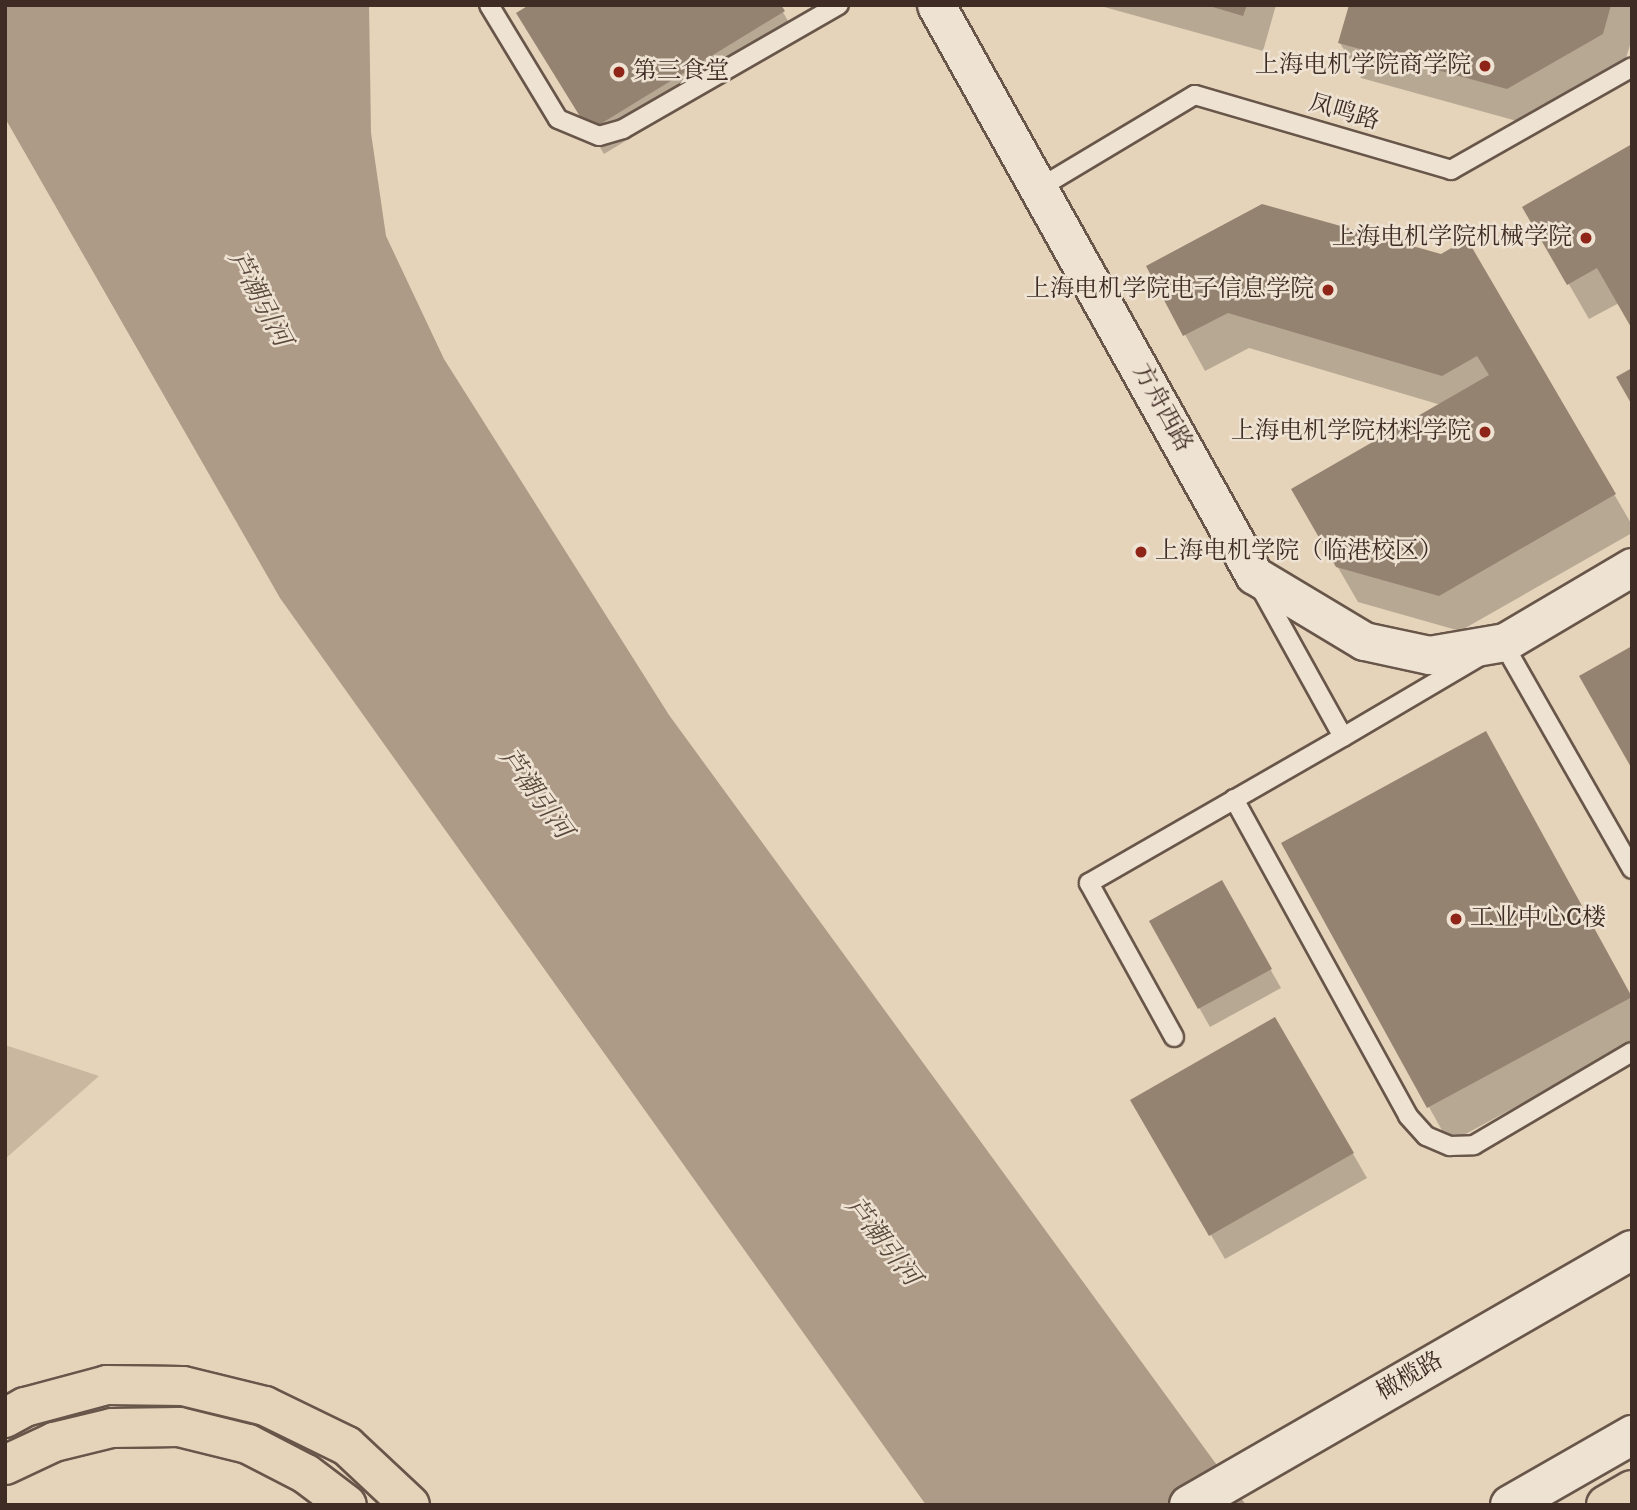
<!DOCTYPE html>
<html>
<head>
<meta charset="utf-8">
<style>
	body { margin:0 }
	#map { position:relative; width:1637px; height:1510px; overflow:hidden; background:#e5d3ba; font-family:"IM FELL DW Pica","Noto Serif SC",serif }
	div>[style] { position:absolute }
	.green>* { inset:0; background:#c9b7a0 }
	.water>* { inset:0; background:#ad9a87 }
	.shadow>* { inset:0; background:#0003 }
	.building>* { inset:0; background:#958372 }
	.roads { filter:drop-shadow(2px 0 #68564a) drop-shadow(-2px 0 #68564a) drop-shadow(0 2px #68564a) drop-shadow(0 -2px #68564a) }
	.lane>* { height:18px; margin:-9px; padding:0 9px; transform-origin:9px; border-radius:9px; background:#eee2d2 }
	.street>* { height:37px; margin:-18.5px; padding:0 18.5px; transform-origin:18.5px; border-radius:18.5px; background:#eee2d2 }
	.secondary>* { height:38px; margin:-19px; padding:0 19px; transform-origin:19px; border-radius:19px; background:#eee2d2 }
	.highway>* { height:38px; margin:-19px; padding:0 19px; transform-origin:19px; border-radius:19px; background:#e5d3ba }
	.dots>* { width:19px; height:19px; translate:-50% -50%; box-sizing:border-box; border:4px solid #eee2d2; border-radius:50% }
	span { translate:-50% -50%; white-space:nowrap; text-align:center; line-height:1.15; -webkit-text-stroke:5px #eee2d2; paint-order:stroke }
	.poi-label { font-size:24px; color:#3f2c24 }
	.right { translate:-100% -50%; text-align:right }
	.left { translate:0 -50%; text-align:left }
	.street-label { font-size:24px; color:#3f2c24 }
	.water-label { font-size:26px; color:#5a483d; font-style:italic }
	.frame { position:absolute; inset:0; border:7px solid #3f2c24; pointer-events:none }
</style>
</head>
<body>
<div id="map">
	<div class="green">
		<i style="clip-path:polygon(5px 1045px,99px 1076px,5px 1159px)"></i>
	</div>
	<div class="water">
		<i style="clip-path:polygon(5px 5px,369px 5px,371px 133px,386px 236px,444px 359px,669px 715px,1246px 1505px,926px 1505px,280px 598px,5px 118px)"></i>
	</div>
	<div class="shadow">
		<i style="clip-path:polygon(779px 5px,797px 37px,604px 154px,533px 38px)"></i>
		<i style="clip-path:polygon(1097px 5px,1276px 5px,1263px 51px)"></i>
		<i style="clip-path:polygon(1351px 5px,1632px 5px,1632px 39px,1622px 70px,1528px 124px,1361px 78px,1340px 43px)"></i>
		<i style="clip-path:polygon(1632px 146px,1619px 303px,1589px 319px,1525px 208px)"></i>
		<i style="clip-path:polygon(1467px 241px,1632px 525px,1632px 533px,1460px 631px,1358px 602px,1293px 490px,1441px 405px,1249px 348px,1205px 371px,1148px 267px,1441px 256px)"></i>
		<i style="clip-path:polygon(1283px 844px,1632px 997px,1632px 1044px,1449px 1143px)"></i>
		<i style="clip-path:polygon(1221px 883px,1281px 988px,1210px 1027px,1151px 922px)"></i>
		<i style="clip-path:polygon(1275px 1019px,1367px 1178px,1225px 1259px,1133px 1101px)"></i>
	</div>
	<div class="building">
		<i style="clip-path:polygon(529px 5px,781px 5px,785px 11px,589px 131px,516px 13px)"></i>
		<i style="clip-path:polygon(1206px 5px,1247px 5px,1243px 16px)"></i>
		<i style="clip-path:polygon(1349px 5px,1611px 5px,1603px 34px,1507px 89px,1338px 43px)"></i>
		<i style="clip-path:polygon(1632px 144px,1632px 329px,1597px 268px,1567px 285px,1522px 207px)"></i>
		<i style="clip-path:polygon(1262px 204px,1441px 254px,1467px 239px,1616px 494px,1439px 596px,1336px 567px,1291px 489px,1489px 375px,1477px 356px,1442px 376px,1228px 313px,1183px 336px,1146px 266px)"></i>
		<i style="clip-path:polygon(1632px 368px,1632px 405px,1616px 377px)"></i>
		<i style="clip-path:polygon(1632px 646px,1632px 769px,1579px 676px)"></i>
		<i style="clip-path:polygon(1486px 731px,1632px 997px,1427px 1108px,1281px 843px)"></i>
		<i style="clip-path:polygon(1222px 880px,1272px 969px,1198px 1009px,1149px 921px)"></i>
		<i style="clip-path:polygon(1275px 1017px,1354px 1153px,1209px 1236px,1130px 1100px)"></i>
	</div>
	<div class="roads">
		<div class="lane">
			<i style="left:489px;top:5px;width:133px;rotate:58.8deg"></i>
			<i style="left:558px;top:119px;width:44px;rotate:22.5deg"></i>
			<i style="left:599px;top:136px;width:25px;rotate:-16deg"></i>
			<i style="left:623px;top:129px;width:249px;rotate:-29.9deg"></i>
			<i style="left:1041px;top:187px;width:179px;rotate:-30.9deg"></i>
			<i style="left:1195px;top:95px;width:267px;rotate:16.3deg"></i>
			<i style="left:1451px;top:170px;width:208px;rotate:-29.6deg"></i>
			<i style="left:1260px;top:587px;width:171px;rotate:61deg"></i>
			<i style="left:1343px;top:737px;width:158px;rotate:-30.5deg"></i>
			<i style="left:1503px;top:643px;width:260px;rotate:60.3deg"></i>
			<i style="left:1234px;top:799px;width:362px;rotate:61.2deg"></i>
			<i style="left:1408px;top:1116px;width:27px;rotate:48deg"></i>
			<i style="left:1426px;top:1136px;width:26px;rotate:23deg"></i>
			<i style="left:1450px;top:1146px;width:24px;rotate:-2deg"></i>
			<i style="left:1474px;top:1145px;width:183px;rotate:-30.5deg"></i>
			<i style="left:1174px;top:1037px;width:176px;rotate:-118.9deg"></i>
			<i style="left:1089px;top:883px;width:293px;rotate:-29.9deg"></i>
		</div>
		<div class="street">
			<i style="left:936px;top:5px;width:653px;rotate:60.84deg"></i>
			<i style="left:1254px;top:575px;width:128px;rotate:31deg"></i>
			<i style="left:1364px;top:641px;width:66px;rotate:12.2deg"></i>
			<i style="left:1429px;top:655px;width:77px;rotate:-9.7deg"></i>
			<i style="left:1505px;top:642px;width:147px;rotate:-30.6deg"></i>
		</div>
		<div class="secondary">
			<i style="left:1189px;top:1505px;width:511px;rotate:-29.93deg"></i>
			<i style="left:1510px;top:1505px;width:141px;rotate:-29.8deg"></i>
		</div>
		<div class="highway">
			<i style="left:5px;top:1418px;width:23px;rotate:-29deg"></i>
			<i style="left:25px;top:1407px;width:85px;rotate:-15deg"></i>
			<i style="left:107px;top:1385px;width:76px;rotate:0.8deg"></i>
			<i style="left:183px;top:1386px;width:84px;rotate:13.7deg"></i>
			<i style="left:265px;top:1406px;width:91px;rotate:26deg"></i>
			<i style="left:347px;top:1446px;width:86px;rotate:43.1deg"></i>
			<i style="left:5px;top:1465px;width:54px;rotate:-25.1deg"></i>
			<i style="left:54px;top:1442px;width:60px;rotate:-13.6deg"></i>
			<i style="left:112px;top:1428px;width:67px;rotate:-0.9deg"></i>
			<i style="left:179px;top:1427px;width:71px;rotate:13.8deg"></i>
			<i style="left:248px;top:1444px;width:65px;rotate:27.3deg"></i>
			<i style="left:306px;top:1474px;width:51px;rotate:37.1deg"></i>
			<i style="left:1606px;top:1505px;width:30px;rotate:-30deg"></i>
		</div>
	</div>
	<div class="dots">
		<i style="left:1485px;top:66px;background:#8f2418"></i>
		<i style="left:619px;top:72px;background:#8f2418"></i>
		<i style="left:1586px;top:238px;background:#8f2418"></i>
		<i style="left:1328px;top:290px;background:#8f2418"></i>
		<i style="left:1485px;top:432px;background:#8f2418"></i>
		<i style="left:1141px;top:552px;background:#8f2418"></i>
		<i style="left:1456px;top:919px;background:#8f2418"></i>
	</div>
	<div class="poi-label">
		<span class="right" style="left:1471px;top:66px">上海电机学院商学院</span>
		<span class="left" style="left:633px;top:72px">第三食堂</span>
		<span class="right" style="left:1572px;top:238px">上海电机学院机械学院</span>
		<span class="right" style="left:1314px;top:290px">上海电机学院电子信息学院</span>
		<span class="right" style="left:1471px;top:432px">上海电机学院材料学院</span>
		<span class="left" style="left:1155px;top:552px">上海电机学院（临港校区）</span>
		<span class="left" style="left:1470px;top:919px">工业中心C楼</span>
	</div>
	<div class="street-label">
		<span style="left:1344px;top:113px;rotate:16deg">凤鸣路</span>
		<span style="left:1162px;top:408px;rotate:61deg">方舟西路</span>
		<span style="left:1410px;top:1377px;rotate:-30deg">橄榄路</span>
	</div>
	<div class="water-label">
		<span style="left:259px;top:299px;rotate:62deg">芦潮引河</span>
		<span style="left:535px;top:794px;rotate:54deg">芦潮引河</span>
		<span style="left:882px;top:1242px;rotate:52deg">芦潮引河</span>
	</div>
	<div class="frame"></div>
</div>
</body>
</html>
